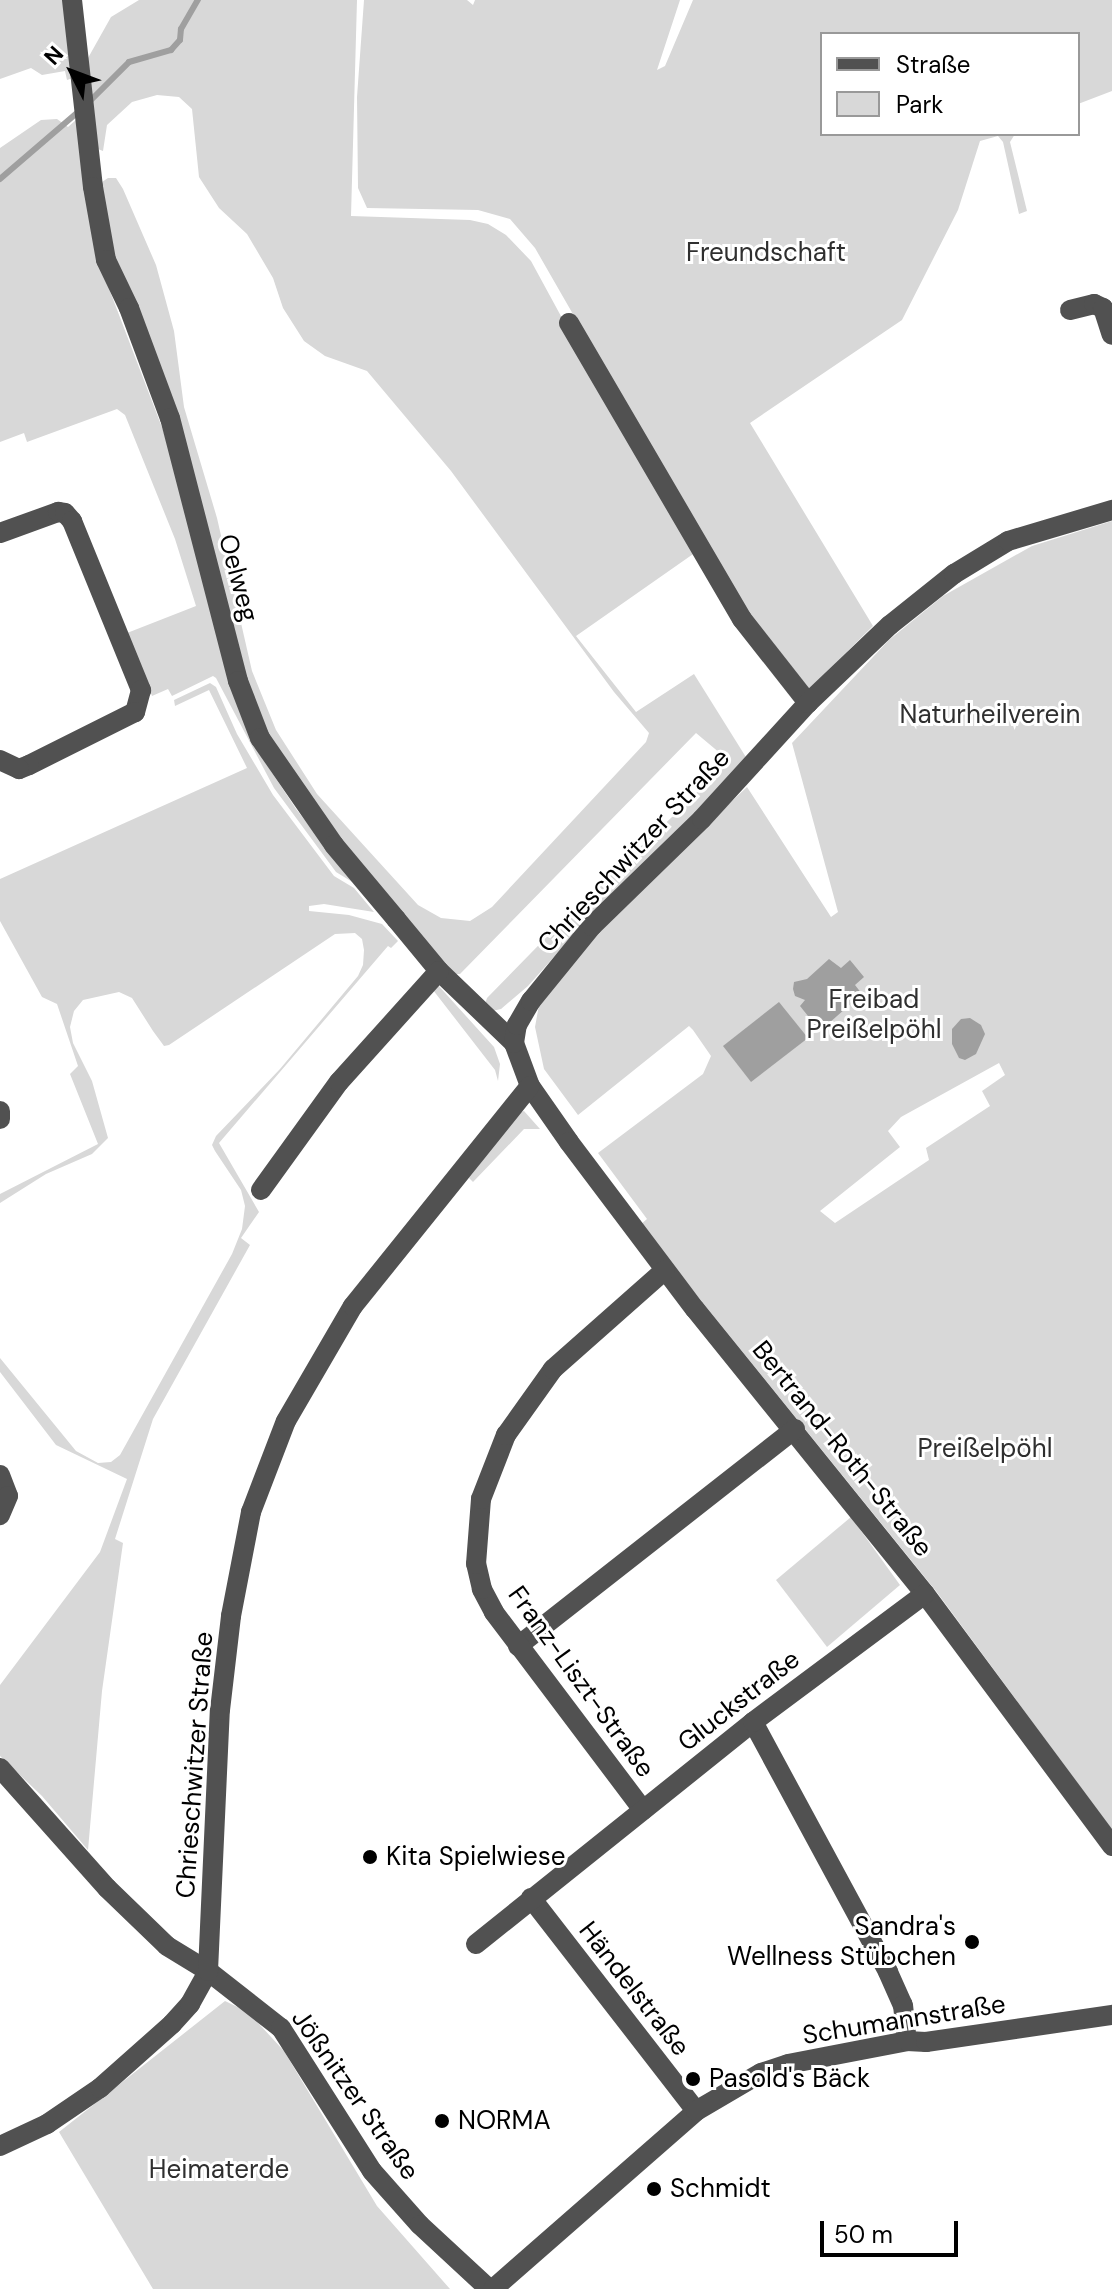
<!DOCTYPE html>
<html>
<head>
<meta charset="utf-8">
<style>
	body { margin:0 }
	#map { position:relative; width:1112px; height:2289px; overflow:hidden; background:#fff; font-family:"DM Sans",sans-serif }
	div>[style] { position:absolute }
	.green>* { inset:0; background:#d8d8d8 }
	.water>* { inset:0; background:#9f9f9f }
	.stream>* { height:6px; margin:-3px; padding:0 3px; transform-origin:3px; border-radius:3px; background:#9f9f9f }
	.minor>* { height:20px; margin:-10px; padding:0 10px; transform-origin:10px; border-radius:10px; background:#515151 }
	.dots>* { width:22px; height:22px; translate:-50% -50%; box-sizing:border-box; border:4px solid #fff; border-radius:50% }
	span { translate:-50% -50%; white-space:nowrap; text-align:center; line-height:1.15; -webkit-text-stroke:6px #fff; paint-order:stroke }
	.park-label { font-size:26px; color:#2f2f2f }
	.street-label { font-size:26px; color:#000 }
	.poi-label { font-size:26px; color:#000 }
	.left { translate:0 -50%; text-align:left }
	.right { translate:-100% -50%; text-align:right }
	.legend { position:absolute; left:820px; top:32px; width:260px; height:104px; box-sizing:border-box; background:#fff; border:2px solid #999; margin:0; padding:10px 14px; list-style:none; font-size:24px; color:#000 }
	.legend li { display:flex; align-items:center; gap:16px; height:40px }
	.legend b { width:40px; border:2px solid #999 }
	.north { position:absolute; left:32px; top:32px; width:80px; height:80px; -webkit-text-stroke:6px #fff; paint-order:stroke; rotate:312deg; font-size:22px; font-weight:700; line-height:32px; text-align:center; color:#000 }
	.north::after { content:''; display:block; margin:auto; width:28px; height:36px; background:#000; clip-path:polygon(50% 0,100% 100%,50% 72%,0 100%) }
	.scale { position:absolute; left:820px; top:2221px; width:138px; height:36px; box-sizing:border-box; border:4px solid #000; border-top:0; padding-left:10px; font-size:24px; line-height:28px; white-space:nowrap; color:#000; -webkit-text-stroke:6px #fff; paint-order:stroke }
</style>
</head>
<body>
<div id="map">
	<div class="green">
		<i style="clip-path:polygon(0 0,64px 0,73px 78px,67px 80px,65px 71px,42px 75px,31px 68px,0 79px)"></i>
		<i style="clip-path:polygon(139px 0,357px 0,351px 216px,470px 220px,488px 224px,506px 235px,531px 261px,624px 432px,696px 552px,576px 636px,636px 712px,694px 674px,749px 762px,601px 904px,528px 986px,501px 1009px,492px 1011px,485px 1004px,487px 998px,574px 909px,688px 802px,727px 759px,696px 733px,460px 974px,453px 974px,396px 914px,260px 727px,113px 255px,102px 182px,108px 178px,116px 178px,123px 189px,156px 265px,174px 331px,184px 407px,217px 518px,252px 671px,276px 730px,317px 794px,418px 905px,441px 918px,470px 921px,492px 907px,646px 742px,649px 733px,614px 692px,451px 471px,367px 371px,325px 356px,304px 341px,283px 308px,273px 278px,247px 234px,219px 208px,199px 177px,192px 109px,179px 97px,157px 95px,132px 102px,107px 125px,103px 151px,93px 147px,88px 58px,111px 17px)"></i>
		<i style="clip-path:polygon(364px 0,467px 0,473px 5px,475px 0,680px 0,657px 70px,665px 66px,693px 0,1112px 0,1112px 91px,1078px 104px,1078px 34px,822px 34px,822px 134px,1015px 134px,1010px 142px,1027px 211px,1019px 214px,1003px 142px,998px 136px,980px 141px,958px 210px,902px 320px,750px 423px,873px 626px,805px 693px,744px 612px,535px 248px,510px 219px,478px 210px,367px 208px,358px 188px,357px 97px)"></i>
		<i style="clip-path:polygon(57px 119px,68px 127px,77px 119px,95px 252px,163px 430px,255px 747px,296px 809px,354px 883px,336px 872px,274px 788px,216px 678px,213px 676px,172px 696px,168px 689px,152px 696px,127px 633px,196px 606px,175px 539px,125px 415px,117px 409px,27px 442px,24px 433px,0 442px,0 148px,41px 120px)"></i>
		<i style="clip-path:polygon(evenodd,1112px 521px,1112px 1830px,936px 1591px,640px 1225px,647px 1219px,598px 1153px,703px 1074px,711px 1056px,693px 1030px,689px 1026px,578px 1115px,544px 1069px,535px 1027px,539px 1005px,592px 933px,747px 787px,831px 917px,838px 912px,792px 743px,889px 640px,943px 596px,1032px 546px,1112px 521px,999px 1063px,1005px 1075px,982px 1091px,990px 1106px,926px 1148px,929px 1160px,835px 1223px,820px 1211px,900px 1147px,888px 1131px,901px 1117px,999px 1063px)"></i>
		<i style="clip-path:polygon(210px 683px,216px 687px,237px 734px,273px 795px,334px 876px,354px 888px,374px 912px,324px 904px,309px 906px,309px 911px,349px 915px,382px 924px,398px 941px,391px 948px,388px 946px,219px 1143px,259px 1212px,241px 1238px,250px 1245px,153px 1419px,115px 1539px,123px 1543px,102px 1691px,88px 1850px,42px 1796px,0 1756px,0 1685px,100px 1552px,127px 1479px,56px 1445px,0 1372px,0 1358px,76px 1451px,98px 1463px,111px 1462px,120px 1455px,232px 1254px,242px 1229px,245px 1206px,241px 1190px,215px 1151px,212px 1145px,216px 1136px,280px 1069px,358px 976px,363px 965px,364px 950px,362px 939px,355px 933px,335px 934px,169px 1045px,164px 1046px,153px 1031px,132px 998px,119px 992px,83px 1000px,74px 1011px,70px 1027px,73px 1043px,92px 1081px,108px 1138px,92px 1154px,46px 1174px,0 1203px,0 1194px,98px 1144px,70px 1074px,78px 1066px,57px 1004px,42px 997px,0 921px,0 879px,247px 768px,209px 690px,175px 706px,174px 700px)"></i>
		<i style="clip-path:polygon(437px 984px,494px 1047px,500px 1064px,498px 1081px,495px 1070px,433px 990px)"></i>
		<i style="clip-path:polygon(524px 1111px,540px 1129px,524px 1129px,473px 1182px,469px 1178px,518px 1113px)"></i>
		<i style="clip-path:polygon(851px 1517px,900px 1585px,827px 1647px,776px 1580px)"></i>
		<i style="clip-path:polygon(225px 2001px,248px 2012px,284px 2051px,377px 2206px,450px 2289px,153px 2289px,59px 2132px)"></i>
	</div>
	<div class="water">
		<i style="clip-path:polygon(829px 959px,841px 968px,850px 960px,864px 977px,855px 985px,862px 994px,820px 1031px,800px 1006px,805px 1000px,795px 996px,793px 989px,794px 982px,807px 979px)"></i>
		<i style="clip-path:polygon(779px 1002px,808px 1038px,751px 1082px,723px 1046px)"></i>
		<i style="clip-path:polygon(970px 1018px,981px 1025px,985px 1034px,976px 1054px,965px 1060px,959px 1058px,952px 1044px,952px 1029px,961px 1019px)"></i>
	</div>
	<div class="stream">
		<i style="left:87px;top:104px;width:59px;rotate:-45deg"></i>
		<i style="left:129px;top:62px;width:44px;rotate:-15.9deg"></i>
		<i style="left:171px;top:50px;width:13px;rotate:-48deg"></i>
		<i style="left:180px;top:40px;width:11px;rotate:-85deg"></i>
		<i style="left:181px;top:29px;width:34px;rotate:-60deg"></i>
		<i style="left:0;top:179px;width:104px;rotate:-40.7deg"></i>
	</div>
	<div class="minor">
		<i style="left:72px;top:0;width:188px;rotate:83.6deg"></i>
		<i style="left:93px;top:187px;width:74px;rotate:79.9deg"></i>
		<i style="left:106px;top:260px;width:53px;rotate:64.4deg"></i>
		<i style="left:129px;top:308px;width:117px;rotate:69.6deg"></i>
		<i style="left:170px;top:418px;width:272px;rotate:75.5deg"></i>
		<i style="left:238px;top:681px;width:61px;rotate:68.9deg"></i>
		<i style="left:260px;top:738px;width:130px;rotate:55.3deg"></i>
		<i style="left:334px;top:845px;width:97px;rotate:50deg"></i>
		<i style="left:396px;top:919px;width:67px;rotate:50.4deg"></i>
		<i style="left:439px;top:971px;width:104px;rotate:43.8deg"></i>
		<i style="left:514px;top:1043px;width:46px;rotate:69.6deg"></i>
		<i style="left:530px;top:1086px;width:68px;rotate:55.1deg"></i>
		<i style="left:569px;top:1142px;width:209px;rotate:53deg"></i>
		<i style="left:695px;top:1309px;width:366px;rotate:51.1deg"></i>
		<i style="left:925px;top:1594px;width:314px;rotate:53.4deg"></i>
		<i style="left:1070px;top:310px;width:25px;rotate:-14deg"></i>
		<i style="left:1094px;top:304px;width:10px;rotate:24deg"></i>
		<i style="left:1103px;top:308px;width:28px;rotate:72deg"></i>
		<i style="left:569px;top:323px;width:343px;rotate:59.7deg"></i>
		<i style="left:742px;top:619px;width:107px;rotate:51.8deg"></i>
		<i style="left:0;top:533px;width:62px;rotate:-19.9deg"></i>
		<i style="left:58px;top:512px;width:7px;rotate:8deg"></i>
		<i style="left:65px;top:513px;width:11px;rotate:49deg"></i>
		<i style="left:72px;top:521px;width:183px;rotate:67.8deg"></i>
		<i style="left:141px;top:690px;width:23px;rotate:105deg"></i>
		<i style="left:135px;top:712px;width:119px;rotate:153.4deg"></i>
		<i style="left:29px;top:765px;width:11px;rotate:158deg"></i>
		<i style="left:19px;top:769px;width:21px;rotate:-155deg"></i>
		<i style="left:514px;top:1043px;width:18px;rotate:-81deg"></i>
		<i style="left:517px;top:1025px;width:28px;rotate:-60deg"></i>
		<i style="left:531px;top:1001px;width:97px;rotate:-50.9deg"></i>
		<i style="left:592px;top:926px;width:153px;rotate:-44.2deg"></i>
		<i style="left:702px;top:819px;width:157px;rotate:-47.6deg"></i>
		<i style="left:808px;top:703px;width:113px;rotate:-43.6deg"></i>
		<i style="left:890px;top:625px;width:82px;rotate:-38.6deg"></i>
		<i style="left:954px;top:574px;width:63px;rotate:-31.4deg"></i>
		<i style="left:1008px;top:541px;width:109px;rotate:-16.6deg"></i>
		<i style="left:0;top:1111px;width:8px;rotate:90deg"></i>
		<i style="left:261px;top:1190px;width:133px;rotate:-54.2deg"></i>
		<i style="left:339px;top:1082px;width:149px;rotate:-48deg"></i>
		<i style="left:0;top:1475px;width:22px;rotate:69deg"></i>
		<i style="left:8px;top:1496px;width:21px;rotate:113deg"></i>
		<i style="left:518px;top:1646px;width:352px;rotate:-38.1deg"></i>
		<i style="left:753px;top:1722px;width:284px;rotate:61.6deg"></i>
		<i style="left:888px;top:1972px;width:36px;rotate:66deg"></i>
		<i style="left:903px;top:2005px;width:36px;rotate:84deg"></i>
		<i style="left:0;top:1768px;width:161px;rotate:48.3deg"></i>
		<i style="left:107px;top:1888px;width:83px;rotate:44deg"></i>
		<i style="left:167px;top:1946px;width:48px;rotate:31.4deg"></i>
		<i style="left:208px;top:1971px;width:93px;rotate:38deg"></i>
		<i style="left:281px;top:2028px;width:169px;rotate:57.5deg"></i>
		<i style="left:372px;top:2171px;width:72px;rotate:48.4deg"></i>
		<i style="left:420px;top:2225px;width:94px;rotate:42.8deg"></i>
		<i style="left:643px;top:1810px;width:248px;rotate:-127deg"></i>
		<i style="left:494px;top:1612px;width:26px;rotate:-118deg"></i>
		<i style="left:482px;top:1589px;width:26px;rotate:-103deg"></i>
		<i style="left:476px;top:1564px;width:65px;rotate:-85.6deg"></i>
		<i style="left:481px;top:1499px;width:69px;rotate:-68.7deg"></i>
		<i style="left:506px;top:1435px;width:81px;rotate:-54.5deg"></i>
		<i style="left:553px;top:1369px;width:149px;rotate:-41.5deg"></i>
		<i style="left:531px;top:1898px;width:269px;rotate:52.2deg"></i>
		<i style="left:476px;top:1944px;width:355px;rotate:-38.7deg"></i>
		<i style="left:753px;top:1722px;width:214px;rotate:-36.7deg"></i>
		<i style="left:0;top:2146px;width:52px;rotate:-25.1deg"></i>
		<i style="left:47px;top:2124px;width:64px;rotate:-34.2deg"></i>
		<i style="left:100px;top:2088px;width:96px;rotate:-41.6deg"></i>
		<i style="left:172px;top:2024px;width:27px;rotate:-48deg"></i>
		<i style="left:190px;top:2004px;width:38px;rotate:-61deg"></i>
		<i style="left:208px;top:1971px;width:261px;rotate:-87.4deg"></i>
		<i style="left:220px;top:1710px;width:95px;rotate:-83.3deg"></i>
		<i style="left:231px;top:1616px;width:106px;rotate:-79.1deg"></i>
		<i style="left:251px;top:1512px;width:97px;rotate:-69deg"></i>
		<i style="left:286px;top:1421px;width:133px;rotate:-59.8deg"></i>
		<i style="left:353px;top:1306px;width:282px;rotate:-51.2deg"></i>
		<i style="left:493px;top:2289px;width:270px;rotate:-41.2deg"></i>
		<i style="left:696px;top:2111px;width:75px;rotate:-30.3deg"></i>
		<i style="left:761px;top:2073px;width:28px;rotate:-18deg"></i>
		<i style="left:788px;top:2064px;width:121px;rotate:-10.9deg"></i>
		<i style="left:907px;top:2041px;width:19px;rotate:3deg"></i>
		<i style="left:926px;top:2042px;width:188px;rotate:-8.3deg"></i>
	</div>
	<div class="dots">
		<i style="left:370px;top:1857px;background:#000"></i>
		<i style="left:972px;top:1942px;background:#000"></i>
		<i style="left:693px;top:2079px;background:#000"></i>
		<i style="left:442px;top:2121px;background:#000"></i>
		<i style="left:654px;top:2189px;background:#000"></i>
	</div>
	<div class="park-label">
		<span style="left:766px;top:253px">Freundschaft</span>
		<span style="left:990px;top:715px">Naturheilverein</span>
		<span style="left:874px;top:1015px">Freibad<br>Preißelpöhl</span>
		<span style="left:985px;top:1449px">Preißelpöhl</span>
		<span style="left:219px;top:2170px">Heimaterde</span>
	</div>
	<div class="street-label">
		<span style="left:238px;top:578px;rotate:75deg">Oelweg</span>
		<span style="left:634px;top:851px;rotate:-47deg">Chrieschwitzer Straße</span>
		<span style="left:842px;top:1449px;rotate:51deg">Bertrand-Roth-Straße</span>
		<span style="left:581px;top:1682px;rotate:54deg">Franz-Liszt-Straße</span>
		<span style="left:739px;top:1701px;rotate:-38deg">Gluckstraße</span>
		<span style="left:195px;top:1765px;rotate:-86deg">Chrieschwitzer Straße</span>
		<span style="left:634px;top:1989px;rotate:52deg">Händelstraße</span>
		<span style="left:904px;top:2020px;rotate:-9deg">Schumannstraße</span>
		<span style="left:355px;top:2095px;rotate:55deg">Jößnitzer Straße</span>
	</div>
	<div class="poi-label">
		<span class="left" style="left:386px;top:1857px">Kita Spielwiese</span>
		<span class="right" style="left:956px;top:1942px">Sandra's<br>Wellness Stübchen</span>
		<span class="left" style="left:709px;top:2079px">Pasold's Bäck</span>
		<span class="left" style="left:458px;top:2121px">NORMA</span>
		<span class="left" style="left:670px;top:2189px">Schmidt</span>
	</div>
	<ul class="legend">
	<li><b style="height:10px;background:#515151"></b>Straße</li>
	<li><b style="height:22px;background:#d8d8d8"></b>Park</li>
	</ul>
	<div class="north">N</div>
	<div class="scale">50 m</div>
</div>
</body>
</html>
